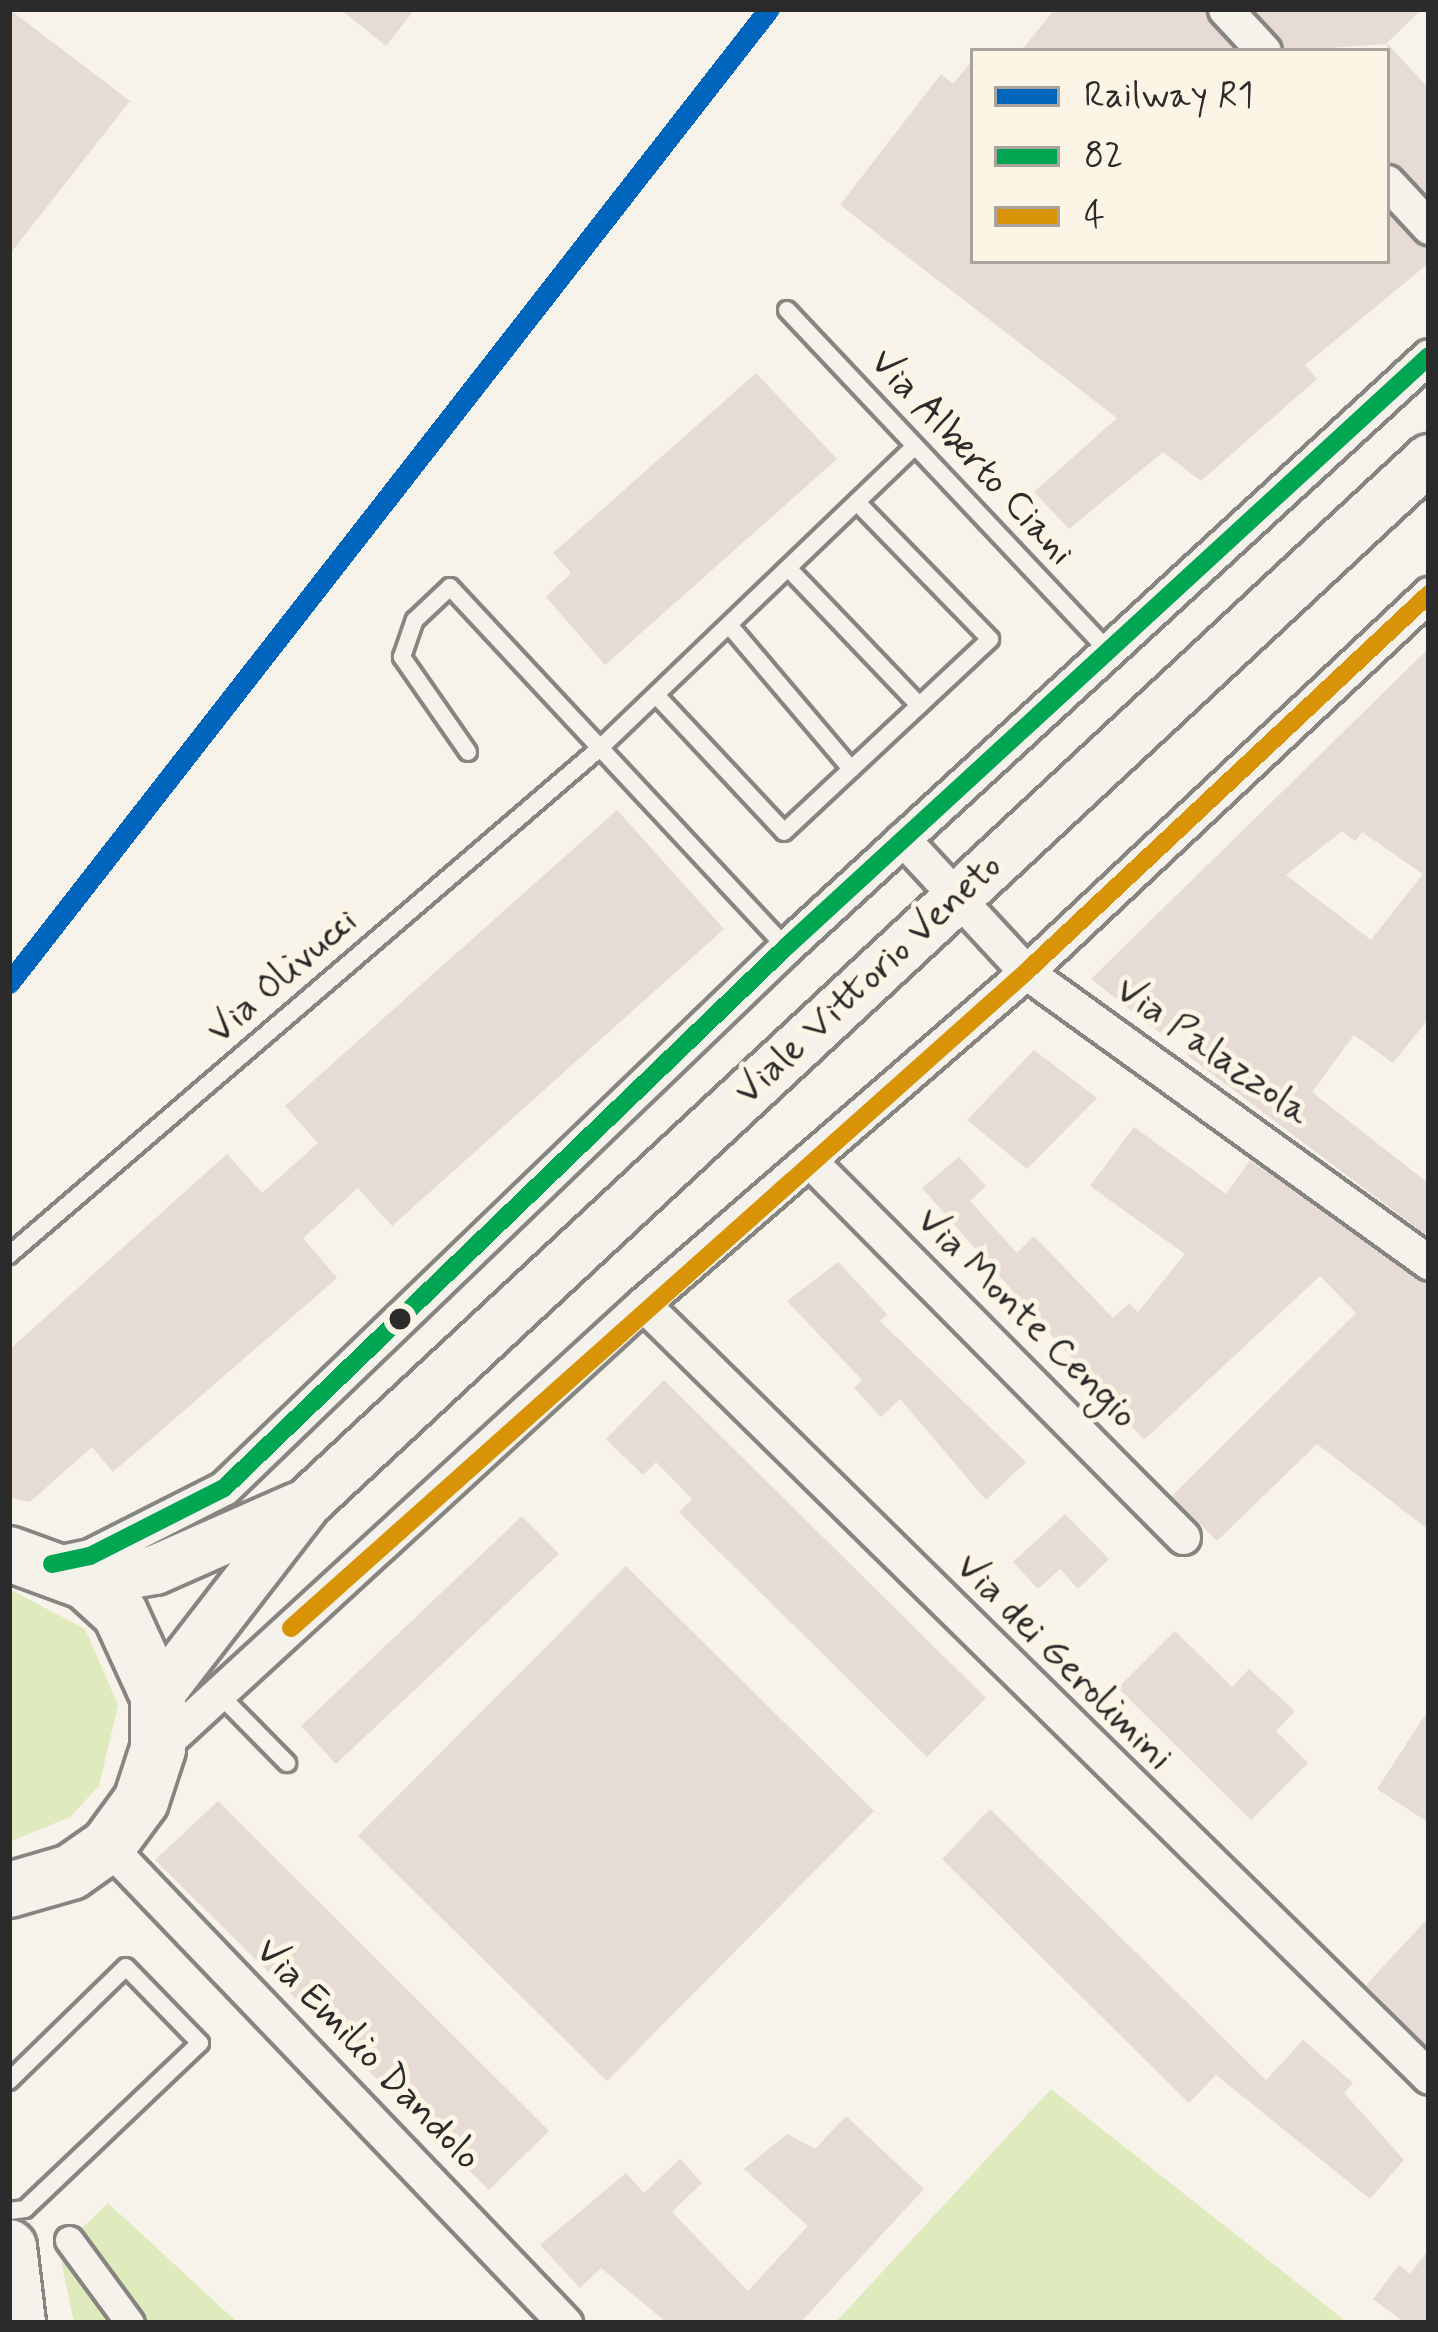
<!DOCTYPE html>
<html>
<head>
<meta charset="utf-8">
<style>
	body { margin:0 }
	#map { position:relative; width:1438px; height:2332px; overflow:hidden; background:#f7f3ea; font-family:Mynerve,sans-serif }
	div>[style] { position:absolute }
	.green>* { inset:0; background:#dfeabd }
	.building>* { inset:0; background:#e6dbd5 }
	.roads { filter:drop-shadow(3px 0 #878581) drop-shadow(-3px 0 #878581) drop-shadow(0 3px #878581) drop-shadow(0 -3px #878581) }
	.service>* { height:16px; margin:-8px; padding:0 8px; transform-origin:8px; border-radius:8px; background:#f5f2ec }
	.pedestrian>* { height:27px; margin:-13.5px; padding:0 13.5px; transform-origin:13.5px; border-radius:13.5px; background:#f5f2ec }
	.minor>* { height:33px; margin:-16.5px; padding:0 16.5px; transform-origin:16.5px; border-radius:16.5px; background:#f5f2ec }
	.secondary>* { height:48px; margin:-24px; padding:0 24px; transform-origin:24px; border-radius:24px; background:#f5f2ec }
	.primary>* { height:54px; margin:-27px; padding:0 27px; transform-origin:27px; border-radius:27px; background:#f5f2ec }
	.bus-1>* { height:18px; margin:-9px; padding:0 9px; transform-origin:9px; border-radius:9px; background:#00a651 }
	.bus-2>* { height:18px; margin:-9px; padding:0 9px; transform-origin:9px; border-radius:9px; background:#d89406 }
	.rail-1>* { height:21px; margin:-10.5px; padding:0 10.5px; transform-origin:10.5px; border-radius:10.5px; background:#0065bd }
	.dots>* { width:33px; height:33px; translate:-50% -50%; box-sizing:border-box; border:6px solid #fcf5e5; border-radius:50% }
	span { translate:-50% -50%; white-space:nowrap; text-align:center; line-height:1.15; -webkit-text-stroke:10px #fcf5e5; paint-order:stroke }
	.street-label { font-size:39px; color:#2b2b2b }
	.frame { position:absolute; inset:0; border:12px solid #2b2b2b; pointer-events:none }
	.legend { position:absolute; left:970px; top:48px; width:420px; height:216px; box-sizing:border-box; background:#fcf5e5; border:3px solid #a8a49b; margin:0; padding:15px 21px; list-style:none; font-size:36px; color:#2b2b2b }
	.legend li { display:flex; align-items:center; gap:24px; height:60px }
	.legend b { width:60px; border:3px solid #a8a49b }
</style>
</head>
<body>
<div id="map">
	<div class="green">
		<i style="clip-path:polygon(11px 1590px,85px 1629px,118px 1705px,99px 1786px,70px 1817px,9px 1842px)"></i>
		<i style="clip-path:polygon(1051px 2089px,1348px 2323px,835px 2323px)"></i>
		<i style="clip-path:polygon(108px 2203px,238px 2323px,74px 2323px,59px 2250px)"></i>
	</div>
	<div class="building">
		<i style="clip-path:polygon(9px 9px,130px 101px,9px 255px)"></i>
		<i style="clip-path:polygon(340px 9px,415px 9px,386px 46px)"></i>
		<i style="clip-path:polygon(1055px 9px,1205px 9px,1235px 51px,1021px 51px)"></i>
		<i style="clip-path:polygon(1254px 9px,1422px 9px,1387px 43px,1429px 89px,1429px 196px,1387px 162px,1387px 44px,1284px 51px)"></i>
		<i style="clip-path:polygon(973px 60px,973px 261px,1387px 261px,1387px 213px,1429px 247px,1429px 263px,1305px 365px,1317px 379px,1201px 481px,1163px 452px,1069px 529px,1034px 492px,1117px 418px,840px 205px,941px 74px,953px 84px)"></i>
		<i style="clip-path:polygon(756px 373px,837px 459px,605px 665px,546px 597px,571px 573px,553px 553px)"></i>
		<i style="clip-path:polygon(evenodd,1429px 648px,1429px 1018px,1393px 1063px,1354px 1035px,1312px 1092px,1429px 1184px,1429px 1237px,1187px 1055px,1201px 1036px,1177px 1015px,1160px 1033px,1091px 979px,1429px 648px,1342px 831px,1355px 841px,1362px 832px,1423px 874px,1371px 940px,1286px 875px,1342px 831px)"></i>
		<i style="clip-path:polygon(617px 810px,724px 929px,392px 1226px,358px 1188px,303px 1238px,337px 1278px,113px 1472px,92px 1447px,30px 1502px,9px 1498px,9px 1350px,227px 1154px,262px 1193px,318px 1143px,285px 1106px)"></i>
		<i style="clip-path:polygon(1034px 1050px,1097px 1098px,1027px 1169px,967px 1120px)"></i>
		<i style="clip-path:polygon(1134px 1127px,1226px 1194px,1250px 1160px,1429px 1284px,1429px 1530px,1317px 1444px,1217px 1541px,1172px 1496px,1356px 1313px,1320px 1276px,1144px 1440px,922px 1188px,959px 1157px,986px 1186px,970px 1201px,1017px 1253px,1034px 1236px,1113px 1318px,1129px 1303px,1138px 1312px,1185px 1254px,1090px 1186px)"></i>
		<i style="clip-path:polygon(838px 1262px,887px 1314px,880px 1321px,1026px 1462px,986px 1500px,900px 1399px,881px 1417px,854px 1388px,862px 1380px,787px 1301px)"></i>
		<i style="clip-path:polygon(664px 1380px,986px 1698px,927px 1757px,679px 1512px,692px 1499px,656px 1462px,643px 1475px,606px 1439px)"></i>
		<i style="clip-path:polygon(1065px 1514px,1109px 1559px,1078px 1589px,1060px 1569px,1038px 1589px,1013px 1562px)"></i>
		<i style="clip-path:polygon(522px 1516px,559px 1554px,336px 1764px,301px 1726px)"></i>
		<i style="clip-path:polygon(626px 1566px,874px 1811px,607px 2081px,358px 1836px)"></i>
		<i style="clip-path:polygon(1175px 1631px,1232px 1687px,1249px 1669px,1295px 1711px,1276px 1731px,1308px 1763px,1251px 1820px,1118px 1688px)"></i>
		<i style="clip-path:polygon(1429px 1709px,1429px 1823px,1377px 1789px)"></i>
		<i style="clip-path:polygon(218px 1801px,549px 2131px,489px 2190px,155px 1860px)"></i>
		<i style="clip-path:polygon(990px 1809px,1266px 2080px,1303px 2040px,1353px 2083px,1344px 2093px,1404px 2160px,1370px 2199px,1216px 2075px,1189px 2103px,942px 1859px)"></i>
		<i style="clip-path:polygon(1429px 1917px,1429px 2048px,1366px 1985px)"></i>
		<i style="clip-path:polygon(846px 2116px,924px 2189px,800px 2323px,667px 2323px,601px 2268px,580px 2288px,540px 2245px,626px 2173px,644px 2193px,680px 2159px,702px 2183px,672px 2212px,748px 2291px,808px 2226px,744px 2169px,787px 2134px,815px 2149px)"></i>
		<i style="clip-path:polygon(1429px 2249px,1429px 2323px,1405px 2323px,1373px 2299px,1399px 2265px,1410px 2274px)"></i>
	</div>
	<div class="roads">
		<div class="service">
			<i style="left:787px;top:310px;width:468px;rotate:46.7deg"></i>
			<i style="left:788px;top:568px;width:190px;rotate:46.3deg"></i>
			<i style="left:729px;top:625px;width:189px;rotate:49.7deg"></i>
			<i style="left:656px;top:695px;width:187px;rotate:46.9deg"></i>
			<i style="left:784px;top:832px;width:282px;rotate:-43.1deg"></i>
			<i style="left:990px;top:639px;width:191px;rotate:-134.2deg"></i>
			<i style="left:468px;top:752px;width:116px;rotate:-124.8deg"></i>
			<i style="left:402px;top:657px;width:39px;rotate:-71deg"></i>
			<i style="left:415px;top:620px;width:48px;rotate:-43.3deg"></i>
			<i style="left:450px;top:587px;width:492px;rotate:47deg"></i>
			<i style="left:9px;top:1255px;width:779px;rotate:-40.63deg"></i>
			<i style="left:600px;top:748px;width:436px;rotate:-43.8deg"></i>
			<i style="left:219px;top:1694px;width:97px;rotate:45.4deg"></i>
			<i style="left:9px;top:2081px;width:163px;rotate:-44.3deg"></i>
			<i style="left:126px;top:1967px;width:106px;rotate:45.8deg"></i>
			<i style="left:200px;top:2043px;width:241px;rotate:136.5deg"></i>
			<i style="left:25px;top:2209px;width:16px;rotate:173deg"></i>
		</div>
		<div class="pedestrian">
			<i style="left:69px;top:2240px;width:103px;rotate:53.7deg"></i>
		</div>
		<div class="minor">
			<i style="left:1225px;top:9px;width:57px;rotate:47.1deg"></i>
			<i style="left:1387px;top:182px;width:62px;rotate:47deg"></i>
			<i style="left:903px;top:839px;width:181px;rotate:47.2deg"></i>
			<i style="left:1026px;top:972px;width:497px;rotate:35.8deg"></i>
			<i style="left:809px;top:1160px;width:531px;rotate:45.23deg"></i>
			<i style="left:643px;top:1304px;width:1102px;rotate:44.52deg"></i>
			<i style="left:52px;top:1564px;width:39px;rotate:-12deg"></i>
			<i style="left:90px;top:1556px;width:150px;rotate:-26.9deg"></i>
			<i style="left:224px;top:1488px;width:780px;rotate:-43.91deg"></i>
			<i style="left:786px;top:947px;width:873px;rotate:-42.59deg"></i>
			<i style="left:158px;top:1749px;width:658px;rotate:-42.54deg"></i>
			<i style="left:643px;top:1304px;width:507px;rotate:-40.92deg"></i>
			<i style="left:1026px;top:972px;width:553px;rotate:-43.17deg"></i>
			<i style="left:108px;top:1846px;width:661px;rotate:46.23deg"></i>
		</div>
		<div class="secondary">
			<i style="left:86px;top:1582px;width:70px;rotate:-9.9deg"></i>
			<i style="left:155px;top:1570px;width:156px;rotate:-23.8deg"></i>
			<i style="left:158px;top:1696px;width:245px;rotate:-52.3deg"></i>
			<i style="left:308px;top:1502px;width:1531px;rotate:-42.94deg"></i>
		</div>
		<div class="primary">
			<i style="left:9px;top:1554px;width:82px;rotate:20deg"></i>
			<i style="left:86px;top:1582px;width:46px;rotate:42.4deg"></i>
			<i style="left:120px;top:1613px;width:91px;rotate:65.4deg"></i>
			<i style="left:158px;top:1696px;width:53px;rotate:90deg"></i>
			<i style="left:158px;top:1749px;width:55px;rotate:108.1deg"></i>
			<i style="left:141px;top:1801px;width:56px;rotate:126.3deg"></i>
			<i style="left:108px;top:1846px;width:45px;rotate:144.9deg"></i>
			<i style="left:71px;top:1872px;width:65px;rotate:163.8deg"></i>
			<i style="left:9px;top:2247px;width:77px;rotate:83.2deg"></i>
		</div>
	</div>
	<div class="bus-1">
		<i style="left:52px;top:1564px;width:39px;rotate:-12deg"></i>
		<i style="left:90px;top:1556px;width:150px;rotate:-26.9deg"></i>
		<i style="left:224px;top:1488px;width:780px;rotate:-43.91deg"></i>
		<i style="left:786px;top:947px;width:873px;rotate:-42.59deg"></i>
	</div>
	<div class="bus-2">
		<i style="left:291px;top:1628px;width:985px;rotate:-41.75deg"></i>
		<i style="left:1026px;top:972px;width:553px;rotate:-43.17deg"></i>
	</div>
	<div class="rail-1">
		<i style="left:9px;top:983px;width:1235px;rotate:-52.04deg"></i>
	</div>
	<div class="dots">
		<i style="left:400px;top:1319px;background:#2b2b2b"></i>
	</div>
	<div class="street-label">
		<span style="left:971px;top:458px;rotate:47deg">Via Alberto Ciani</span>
		<span style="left:283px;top:977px;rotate:-41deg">Via Olivucci</span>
		<span style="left:869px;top:980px;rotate:-43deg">Viale Vittorio Veneto</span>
		<span style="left:1212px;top:1052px;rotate:35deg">Via Palazzola</span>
		<span style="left:1026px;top:1319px;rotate:45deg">Via Monte Cengio</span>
		<span style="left:1063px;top:1663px;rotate:45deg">Via dei Gerolimini</span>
		<span style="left:367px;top:2055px;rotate:46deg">Via Emilio Dandolo</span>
	</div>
	<div class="frame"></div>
	<ul class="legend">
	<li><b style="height:15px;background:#0065bd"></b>Railway R1</li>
	<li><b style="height:15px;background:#00a651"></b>82</li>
	<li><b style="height:15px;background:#d89406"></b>4</li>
	</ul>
</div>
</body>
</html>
